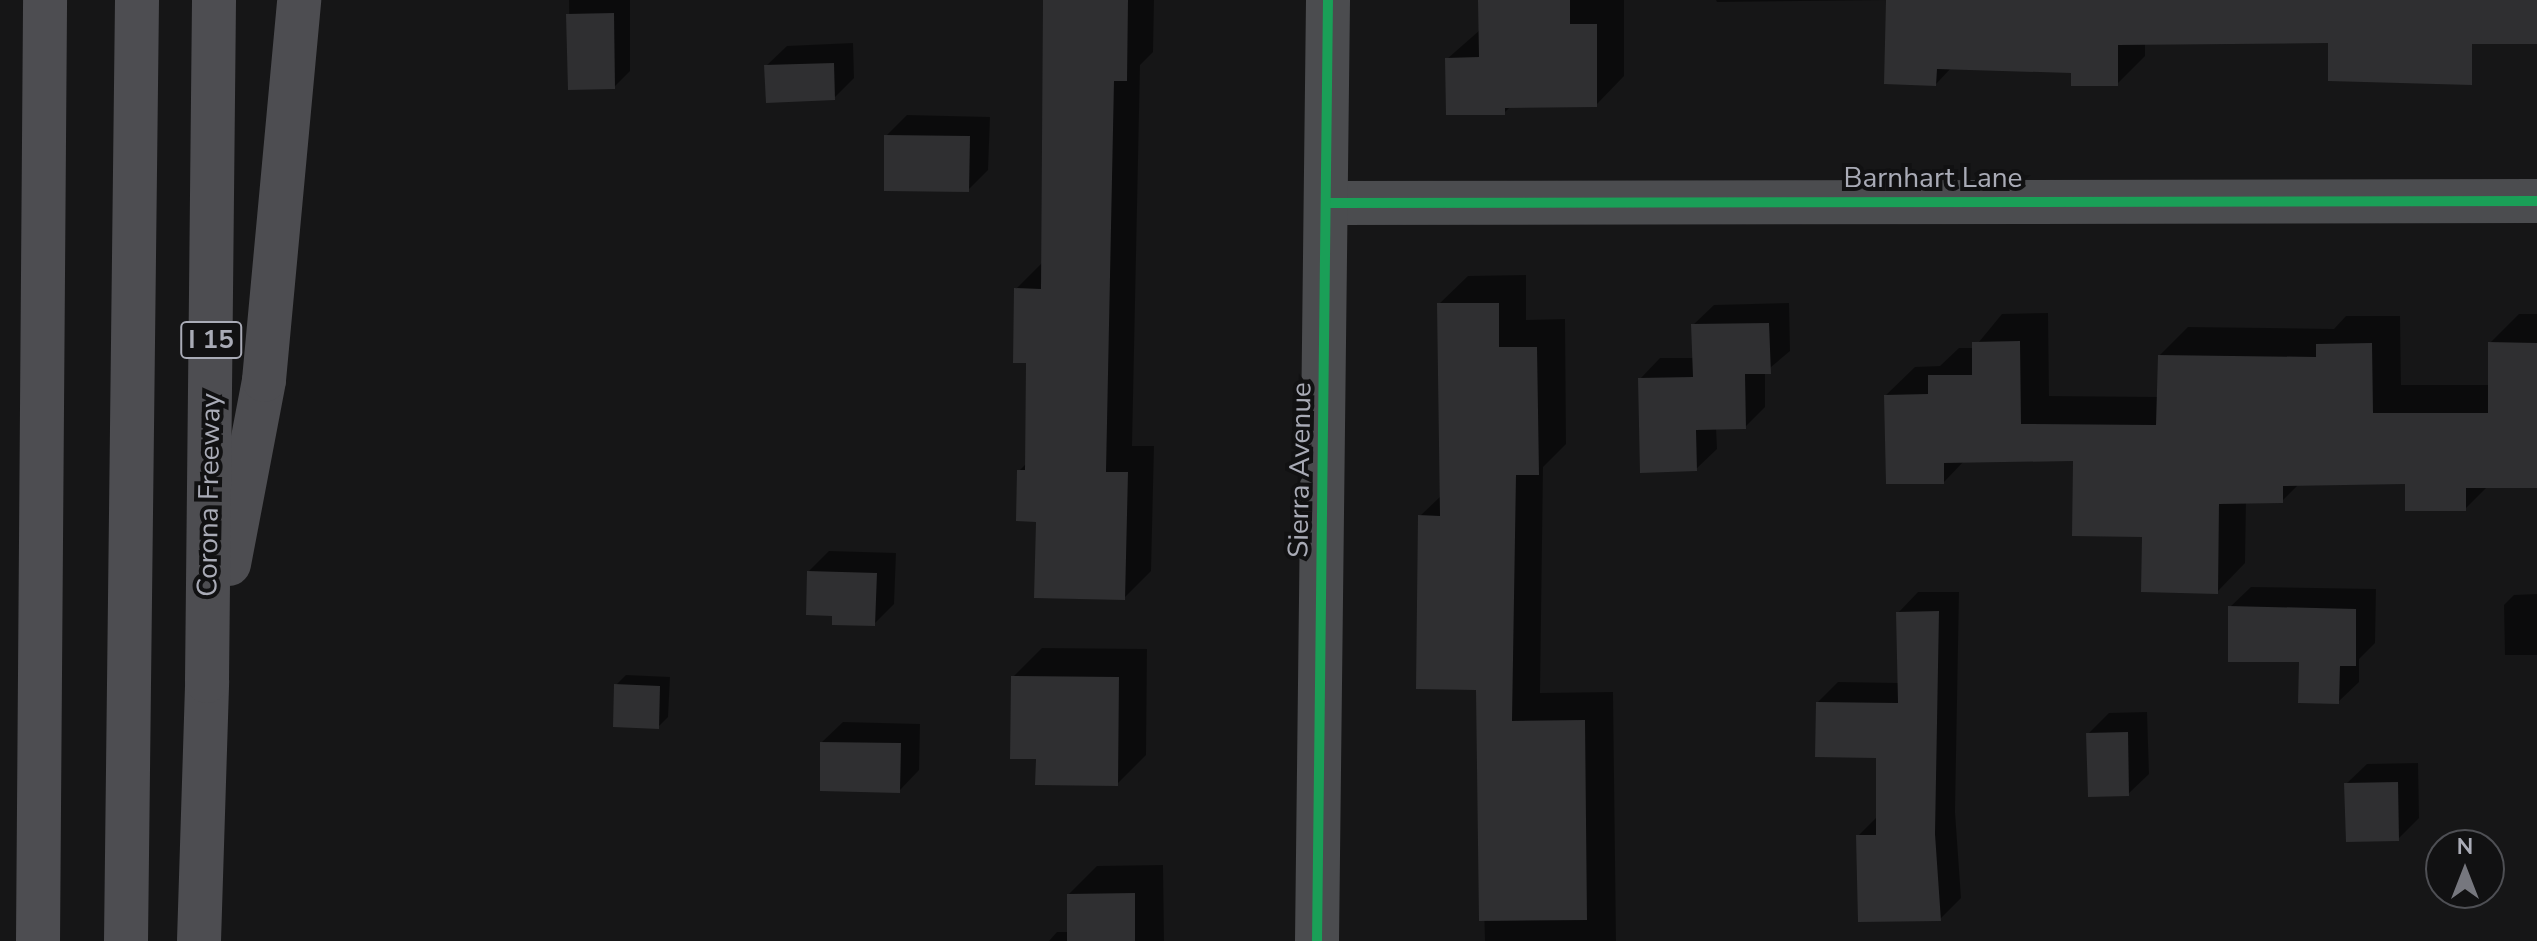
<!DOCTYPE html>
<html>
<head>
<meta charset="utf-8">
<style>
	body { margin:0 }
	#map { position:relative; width:2537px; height:941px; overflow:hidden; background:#161617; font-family:"Nunito Sans",sans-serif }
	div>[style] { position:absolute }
	.shadow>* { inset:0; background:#0007 }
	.building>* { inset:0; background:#2f2f31 }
	.minor>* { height:44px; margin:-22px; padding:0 22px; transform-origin:22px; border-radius:22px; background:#4b4c4f }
	.motorway>* { height:44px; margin:-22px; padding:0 22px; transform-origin:22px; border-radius:22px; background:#4d4d51 }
	.cycleway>* { height:10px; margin:-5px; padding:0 5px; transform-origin:5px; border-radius:5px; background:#1a9f57 }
	span { translate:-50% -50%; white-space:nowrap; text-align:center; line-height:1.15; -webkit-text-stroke:8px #111112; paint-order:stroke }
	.shield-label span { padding:2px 6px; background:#111112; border:2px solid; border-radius:6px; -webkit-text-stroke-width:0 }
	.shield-label { font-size:26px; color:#a9abb6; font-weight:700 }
	.street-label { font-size:28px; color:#a9abb6 }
	.north { position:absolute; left:2425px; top:829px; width:80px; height:80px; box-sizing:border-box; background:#111112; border:2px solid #4e4f54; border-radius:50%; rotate:0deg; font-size:22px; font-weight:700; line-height:32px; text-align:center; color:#a9abb6 }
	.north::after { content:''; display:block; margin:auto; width:28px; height:36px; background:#76777e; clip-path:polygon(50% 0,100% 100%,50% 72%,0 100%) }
</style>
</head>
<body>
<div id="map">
	<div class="shadow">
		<i style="clip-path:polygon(569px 0,630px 0,630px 71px,614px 87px,570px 88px)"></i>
		<i style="clip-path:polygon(1045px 0,1154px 0,1153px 52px,1140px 65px,1132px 446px,1154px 446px,1151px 571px,1124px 598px,1038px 520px,1019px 471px,1027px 463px,1028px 361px,1016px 289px,1043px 262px)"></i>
		<i style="clip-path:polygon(1480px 0,1624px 0,1624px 76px,1596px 105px,1511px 106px,1504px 113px,1447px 59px,1480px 30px)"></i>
		<i style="clip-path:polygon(1716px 0,1888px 0,1717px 2px)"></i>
		<i style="clip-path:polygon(1888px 0,2402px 0,2330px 41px,2145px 43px,2145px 56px,2117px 84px,2073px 71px,1952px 67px,1936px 84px)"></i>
		<i style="clip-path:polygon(853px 43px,854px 78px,834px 98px,766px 66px,787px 46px)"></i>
		<i style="clip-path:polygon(907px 115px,990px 117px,988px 170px,968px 190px,886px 136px)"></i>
		<i style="clip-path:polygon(1526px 275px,1526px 320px,1565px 319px,1566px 444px,1543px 467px,1540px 693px,1613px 692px,1616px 941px,1485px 941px,1478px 688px,1420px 516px,1442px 495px,1439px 304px,1468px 276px)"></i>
		<i style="clip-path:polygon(1789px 303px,1790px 351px,1765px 372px,1765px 407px,1745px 427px,1716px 427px,1717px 449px,1696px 469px,1640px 379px,1660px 358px,1694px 358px,1693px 325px,1714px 305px)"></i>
		<i style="clip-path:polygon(2048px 313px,2049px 396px,2159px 397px,2160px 355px,2188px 327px,2334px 329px,2346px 316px,2400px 316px,2401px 385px,2490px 385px,2490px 343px,2519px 314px,2537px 314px,2537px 486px,2488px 486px,2465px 509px,2407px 482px,2299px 484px,2282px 501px,2246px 501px,2245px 563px,2217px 592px,2144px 535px,2075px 459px,1965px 460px,1944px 482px,1886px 395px,1915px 367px,1940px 366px,1959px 348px,1974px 348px,2002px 314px)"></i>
		<i style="clip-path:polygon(829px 551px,896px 553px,894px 604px,874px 624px,834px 614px,809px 571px)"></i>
		<i style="clip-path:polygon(2251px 587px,2376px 589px,2375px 643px,2359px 659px,2359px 682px,2338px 702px,2301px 660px,2230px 607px)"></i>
		<i style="clip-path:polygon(1918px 592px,1959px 592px,1955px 812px,1961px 898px,1940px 919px,1858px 836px,1878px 816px,1878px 756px,1818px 702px,1838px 682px,1899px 683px,1898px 613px)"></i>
		<i style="clip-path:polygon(2537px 594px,2537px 655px,2505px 655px,2504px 605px,2514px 595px)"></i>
		<i style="clip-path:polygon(1042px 648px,1147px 649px,1146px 755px,1117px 784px,1038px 757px,1013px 677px)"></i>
		<i style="clip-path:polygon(626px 675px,670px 677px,668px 717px,658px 727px,616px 685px)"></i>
		<i style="clip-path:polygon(2147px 712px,2149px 774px,2128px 794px,2088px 734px,2109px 713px)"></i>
		<i style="clip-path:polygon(843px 722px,920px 724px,919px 770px,899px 791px,822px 742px)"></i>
		<i style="clip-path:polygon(2418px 763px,2419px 818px,2398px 839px,2346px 784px,2367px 764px)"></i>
		<i style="clip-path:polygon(1163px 865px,1164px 941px,1049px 941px,1057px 932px,1069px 932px,1069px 894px,1097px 866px)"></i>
	</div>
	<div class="building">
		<i style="clip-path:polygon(1043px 0,1128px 0,1127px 81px,1114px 81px,1106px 472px,1128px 472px,1125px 600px,1034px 598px,1036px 522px,1016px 521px,1017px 470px,1025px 470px,1026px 363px,1013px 363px,1014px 288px,1041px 289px)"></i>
		<i style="clip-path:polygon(1478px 0,1570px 0,1570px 24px,1597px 24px,1597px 107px,1505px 108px,1505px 115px,1446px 115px,1445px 58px,1479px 57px)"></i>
		<i style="clip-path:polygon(1886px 0,2537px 0,2537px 44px,2472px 44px,2472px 85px,2328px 81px,2328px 43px,2118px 45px,2118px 86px,2071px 86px,2071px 73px,1937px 69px,1936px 86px,1884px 84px)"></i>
		<i style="clip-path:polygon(614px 13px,615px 89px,568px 90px,566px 14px)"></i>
		<i style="clip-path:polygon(834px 63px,835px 100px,766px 103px,764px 65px)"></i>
		<i style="clip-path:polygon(884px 135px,970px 136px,969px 192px,884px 191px)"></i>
		<i style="clip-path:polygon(1437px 303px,1499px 303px,1499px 347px,1537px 347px,1539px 475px,1516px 475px,1512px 721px,1585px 720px,1587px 920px,1479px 921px,1476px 690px,1416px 689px,1418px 515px,1440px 516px)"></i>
		<i style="clip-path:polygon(1769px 323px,1771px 374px,1745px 374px,1746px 429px,1696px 430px,1697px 471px,1640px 473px,1638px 378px,1693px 377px,1691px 324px)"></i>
		<i style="clip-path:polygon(2020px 341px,2021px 424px,2156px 425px,2158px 355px,2316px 357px,2316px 344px,2372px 343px,2373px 413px,2488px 413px,2488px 342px,2537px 343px,2537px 488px,2466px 488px,2466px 511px,2405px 511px,2405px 484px,2283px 486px,2283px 503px,2219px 504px,2218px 594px,2141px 592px,2142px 537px,2072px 536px,2073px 461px,1944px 463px,1944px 484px,1886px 484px,1884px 395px,1928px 394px,1928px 375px,1972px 375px,1972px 342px)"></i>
		<i style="clip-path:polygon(807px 571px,877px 573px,875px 626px,832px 625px,832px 616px,806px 615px)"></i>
		<i style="clip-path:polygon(2228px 606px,2356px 609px,2356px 666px,2340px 666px,2339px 704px,2298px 703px,2299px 662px,2228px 662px)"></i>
		<i style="clip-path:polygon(1939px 611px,1935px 834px,1941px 921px,1858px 922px,1856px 835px,1876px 835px,1876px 758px,1815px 757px,1816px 702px,1898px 703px,1896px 612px)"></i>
		<i style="clip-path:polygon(1011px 676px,1119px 677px,1118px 786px,1035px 785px,1036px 759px,1010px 759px)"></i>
		<i style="clip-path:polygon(614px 684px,660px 686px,659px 729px,613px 727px)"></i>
		<i style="clip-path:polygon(2128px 732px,2129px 796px,2088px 797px,2086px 733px)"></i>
		<i style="clip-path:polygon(820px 742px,901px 743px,900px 793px,820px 791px)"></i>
		<i style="clip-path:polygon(2398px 782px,2399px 841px,2346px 842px,2344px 783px)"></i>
		<i style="clip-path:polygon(1135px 893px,1135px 941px,1067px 941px,1067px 894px)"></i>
	</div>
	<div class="minor">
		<i style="left:1329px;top:203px;width:1208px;rotate:-0.09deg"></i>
		<i style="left:1317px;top:941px;width:941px;rotate:-89.33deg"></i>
	</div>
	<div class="motorway">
		<i style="left:229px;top:564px;width:187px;rotate:-79.2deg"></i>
		<i style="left:264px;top:380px;width:382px;rotate:-84.7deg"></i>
		<i style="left:38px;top:941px;width:941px;rotate:-89.57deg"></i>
		<i style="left:126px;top:941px;width:941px;rotate:-89.33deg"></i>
		<i style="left:199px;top:941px;width:260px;rotate:-88.2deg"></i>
		<i style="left:207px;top:681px;width:681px;rotate:-89.41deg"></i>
	</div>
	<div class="cycleway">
		<i style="left:1329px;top:203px;width:1208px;rotate:-0.09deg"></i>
		<i style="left:1317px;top:941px;width:941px;rotate:-89.33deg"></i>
	</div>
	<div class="shield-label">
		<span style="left:211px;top:340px">I 15</span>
	</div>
	<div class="street-label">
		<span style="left:1933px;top:178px">Barnhart Lane</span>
		<span style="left:1300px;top:470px;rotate:-89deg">Sierra Avenue</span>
		<span style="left:209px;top:495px;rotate:-89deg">Corona Freeway</span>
	</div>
	<div class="north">N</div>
</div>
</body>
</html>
